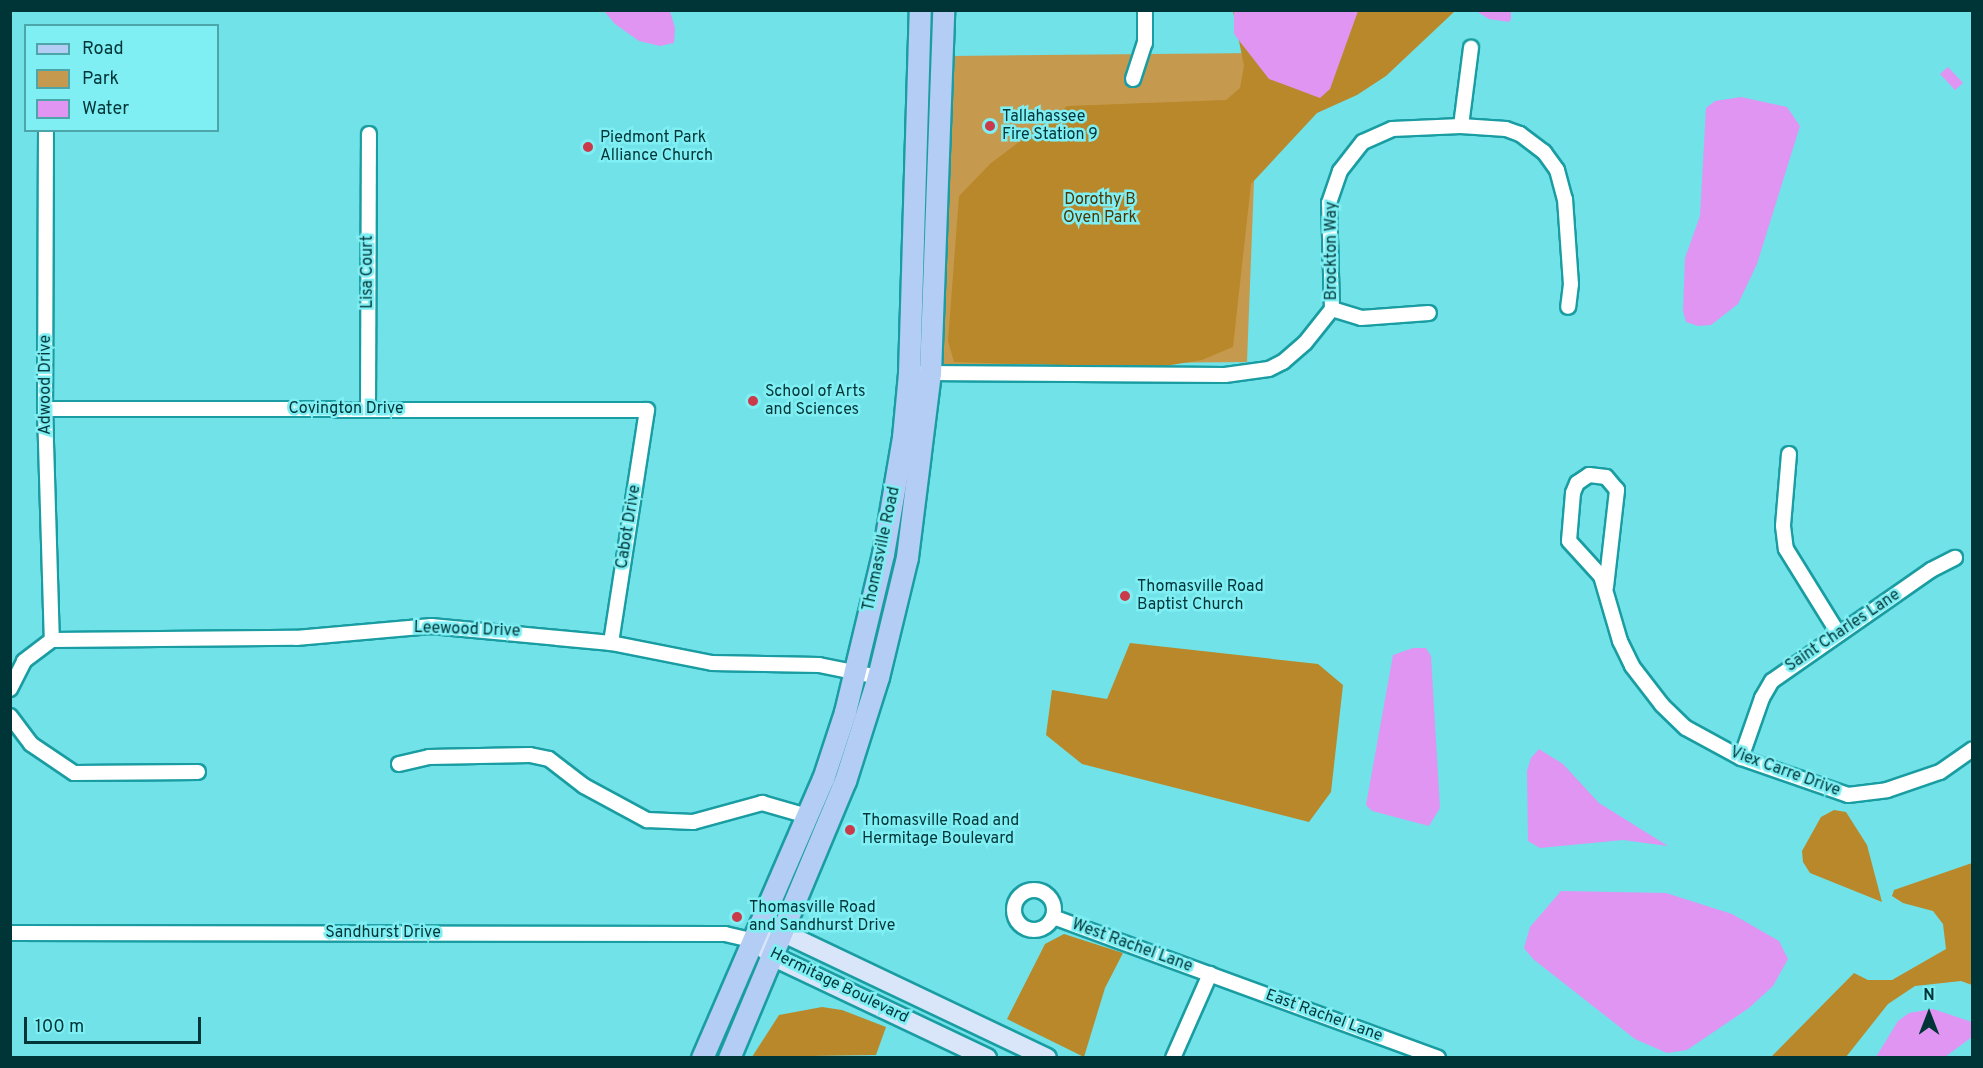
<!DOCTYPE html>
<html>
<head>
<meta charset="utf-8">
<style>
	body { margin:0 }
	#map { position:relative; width:1983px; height:1068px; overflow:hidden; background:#71e2e7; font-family:Overpass,sans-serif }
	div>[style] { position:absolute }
	.green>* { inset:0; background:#c69a4e }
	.forest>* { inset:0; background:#b9882a }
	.water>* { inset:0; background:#e095f3 }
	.roads { filter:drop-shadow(2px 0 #199da2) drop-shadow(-2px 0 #199da2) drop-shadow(0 2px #199da2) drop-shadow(0 -2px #199da2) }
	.street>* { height:14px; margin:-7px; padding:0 7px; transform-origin:7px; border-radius:7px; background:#fff }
	.street>.ring { margin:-7px; padding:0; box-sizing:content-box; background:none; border:14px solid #fff; border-radius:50% }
	.secondary>* { height:18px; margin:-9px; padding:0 9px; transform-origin:9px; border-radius:9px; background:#d9e6fa }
	.primary>* { height:21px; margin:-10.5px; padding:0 10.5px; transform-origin:10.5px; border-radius:10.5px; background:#b3cdf4 }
	.dots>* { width:16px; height:16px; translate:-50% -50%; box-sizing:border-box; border:3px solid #7feff4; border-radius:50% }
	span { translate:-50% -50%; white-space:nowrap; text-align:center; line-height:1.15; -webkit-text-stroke:5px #7feff4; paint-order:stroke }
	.poi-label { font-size:16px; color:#003537 }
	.left { translate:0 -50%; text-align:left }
	.park-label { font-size:16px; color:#4f3601 }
	.street-label { font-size:16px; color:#003537 }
	.frame { position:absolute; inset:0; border:12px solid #003537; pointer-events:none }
	.legend { position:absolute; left:24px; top:24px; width:195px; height:108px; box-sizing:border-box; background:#7feff4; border:2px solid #4ca5a8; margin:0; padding:8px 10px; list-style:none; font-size:18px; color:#003537 }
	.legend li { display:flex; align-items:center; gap:12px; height:30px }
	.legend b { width:30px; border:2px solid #4ca5a8 }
	.north { position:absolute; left:1899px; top:984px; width:60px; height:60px; -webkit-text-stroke:4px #7feff4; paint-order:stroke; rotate:0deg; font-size:16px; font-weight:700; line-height:24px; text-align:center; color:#003537 }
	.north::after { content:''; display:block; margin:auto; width:21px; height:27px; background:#003537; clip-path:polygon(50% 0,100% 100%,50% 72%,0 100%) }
	.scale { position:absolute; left:24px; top:1017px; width:177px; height:27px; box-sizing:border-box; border:3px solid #003537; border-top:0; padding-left:8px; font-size:18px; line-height:21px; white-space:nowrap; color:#003537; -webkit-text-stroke:4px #7feff4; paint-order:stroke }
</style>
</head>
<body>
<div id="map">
	<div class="green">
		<i style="clip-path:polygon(1259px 53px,1247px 362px,940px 365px,952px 56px)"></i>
	</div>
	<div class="forest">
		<i style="clip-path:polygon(1233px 11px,1455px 11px,1386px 76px,1357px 95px,1317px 113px,1251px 184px,1233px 347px,1202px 360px,1153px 368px,954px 362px,948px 341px,959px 196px,991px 163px,1067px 106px,1226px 100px,1240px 88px,1244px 66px)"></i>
		<i style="clip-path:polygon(1130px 643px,1318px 664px,1343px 685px,1331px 792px,1309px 822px,1082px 764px,1046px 735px,1052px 690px,1107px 699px)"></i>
		<i style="clip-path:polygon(1834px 810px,1846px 812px,1867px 845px,1882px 902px,1810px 873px,1803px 862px,1802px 851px,1821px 817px)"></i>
		<i style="clip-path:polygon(1972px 863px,1972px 985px,1961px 981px,1915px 986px,1888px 1004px,1846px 1057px,1771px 1057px,1854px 973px,1868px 980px,1892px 980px,1946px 949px,1943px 924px,1933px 911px,1903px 903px,1892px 896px,1894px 890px)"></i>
		<i style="clip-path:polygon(1064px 934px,1123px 953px,1105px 988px,1084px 1057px,1007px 1019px,1045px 944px)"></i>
		<i style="clip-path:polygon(822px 1007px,842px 1010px,886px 1027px,876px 1055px,752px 1057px,779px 1015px)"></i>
	</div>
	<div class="water">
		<i style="clip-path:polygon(604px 11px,670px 11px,675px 28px,674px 43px,660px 46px,639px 41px,615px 24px)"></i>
		<i style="clip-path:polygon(1234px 11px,1234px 10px,1358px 11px,1330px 89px,1320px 98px,1269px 79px,1234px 34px)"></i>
		<i style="clip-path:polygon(1476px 11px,1511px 11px,1511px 19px,1509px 22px,1489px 19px)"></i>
		<i style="clip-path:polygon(1948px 67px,1963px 83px,1955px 90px,1940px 74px)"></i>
		<i style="clip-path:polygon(1741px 97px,1787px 107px,1800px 126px,1757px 264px,1738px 304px,1711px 325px,1698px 326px,1686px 322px,1683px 311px,1685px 258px,1700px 216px,1706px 108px,1715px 101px)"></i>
		<i style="clip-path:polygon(1413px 648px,1426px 648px,1431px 656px,1440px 808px,1429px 826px,1372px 811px,1366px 805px,1393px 655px)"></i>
		<i style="clip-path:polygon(1539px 749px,1563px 764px,1599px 803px,1668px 846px,1623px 840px,1540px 848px,1528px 841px,1527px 771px,1531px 758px)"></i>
		<i style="clip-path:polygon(1561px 891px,1666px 893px,1732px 914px,1779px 941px,1788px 959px,1773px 986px,1749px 1008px,1687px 1050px,1667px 1053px,1635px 1039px,1533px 959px,1524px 948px,1530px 927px)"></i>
		<i style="clip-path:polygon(1933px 1009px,1972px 1022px,1972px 1037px,1945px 1057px,1876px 1057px,1898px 1021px,1909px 1013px)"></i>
	</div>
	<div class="roads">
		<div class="street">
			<i style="left:1133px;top:79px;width:38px;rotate:-72deg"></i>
			<i style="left:1145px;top:43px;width:33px;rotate:-90deg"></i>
			<i style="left:1461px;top:126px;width:79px;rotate:-82.7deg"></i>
			<i style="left:46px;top:130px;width:279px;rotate:90.2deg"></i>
			<i style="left:45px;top:409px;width:231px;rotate:88.3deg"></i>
			<i style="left:1332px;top:309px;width:30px;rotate:17deg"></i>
			<i style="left:1361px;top:318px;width:68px;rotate:-4.2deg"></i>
			<i style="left:923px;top:373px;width:302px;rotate:0.4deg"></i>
			<i style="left:1225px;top:375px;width:44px;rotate:-7.8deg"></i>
			<i style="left:1269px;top:369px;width:16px;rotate:-27deg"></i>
			<i style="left:1283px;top:362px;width:29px;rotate:-41deg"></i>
			<i style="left:1305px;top:343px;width:43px;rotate:-51.5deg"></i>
			<i style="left:1332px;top:309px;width:106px;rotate:-91.6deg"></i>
			<i style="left:1329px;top:203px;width:34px;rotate:-71deg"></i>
			<i style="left:1340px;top:171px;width:37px;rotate:-52deg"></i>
			<i style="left:1363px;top:142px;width:32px;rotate:-24deg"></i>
			<i style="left:1392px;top:129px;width:69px;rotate:-2.5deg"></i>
			<i style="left:1461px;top:126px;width:45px;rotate:3.8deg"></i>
			<i style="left:1506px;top:129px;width:15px;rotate:20deg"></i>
			<i style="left:1520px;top:134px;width:30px;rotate:37deg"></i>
			<i style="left:1544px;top:152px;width:22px;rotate:54deg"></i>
			<i style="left:1557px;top:170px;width:30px;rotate:75deg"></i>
			<i style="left:1565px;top:199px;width:85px;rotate:86deg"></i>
			<i style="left:1571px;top:284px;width:23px;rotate:97deg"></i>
			<i style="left:45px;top:409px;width:602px;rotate:0.1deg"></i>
			<i style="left:647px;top:410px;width:236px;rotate:98.8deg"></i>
			<i style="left:368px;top:409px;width:275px;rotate:-89.8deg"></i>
			<i style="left:1789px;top:454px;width:72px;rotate:94.8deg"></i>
			<i style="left:1783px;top:526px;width:23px;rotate:83deg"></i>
			<i style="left:1786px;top:549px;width:99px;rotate:58.2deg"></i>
			<i style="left:1606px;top:587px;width:98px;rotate:-83.5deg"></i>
			<i style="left:1617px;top:490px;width:17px;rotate:-130deg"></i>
			<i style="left:1606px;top:477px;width:17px;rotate:-173deg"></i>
			<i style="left:1589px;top:475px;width:14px;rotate:146deg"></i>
			<i style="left:1577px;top:483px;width:11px;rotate:112deg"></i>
			<i style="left:1573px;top:493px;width:48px;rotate:94.8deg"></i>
			<i style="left:1569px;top:541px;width:47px;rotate:47.6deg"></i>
			<i style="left:1601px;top:576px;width:68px;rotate:73.7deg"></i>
			<i style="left:1620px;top:641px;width:28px;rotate:64deg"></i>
			<i style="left:1632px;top:666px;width:49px;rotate:52.4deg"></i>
			<i style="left:1662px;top:705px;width:33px;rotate:44deg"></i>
			<i style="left:1686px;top:728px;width:63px;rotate:28.6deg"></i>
			<i style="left:1741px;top:758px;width:113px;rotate:19.1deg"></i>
			<i style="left:1848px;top:795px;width:39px;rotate:-7deg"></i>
			<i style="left:1887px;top:790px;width:56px;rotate:-18.8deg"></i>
			<i style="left:1940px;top:772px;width:39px;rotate:-35deg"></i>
			<i style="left:10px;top:689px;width:31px;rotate:-63deg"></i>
			<i style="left:24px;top:661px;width:35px;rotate:-37deg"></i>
			<i style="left:52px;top:640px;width:244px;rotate:-0.5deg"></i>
			<i style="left:296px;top:638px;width:136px;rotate:-5.1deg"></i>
			<i style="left:431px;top:626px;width:181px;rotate:5.4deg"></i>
			<i style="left:611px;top:643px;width:103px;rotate:11.2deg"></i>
			<i style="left:712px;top:663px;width:107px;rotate:1.1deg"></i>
			<i style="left:819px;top:665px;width:60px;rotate:11.5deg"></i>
			<i style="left:10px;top:716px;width:35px;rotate:53deg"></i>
			<i style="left:31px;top:744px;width:52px;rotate:34deg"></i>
			<i style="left:74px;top:773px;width:124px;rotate:-0.5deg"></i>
			<i style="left:1741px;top:758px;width:64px;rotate:-70.7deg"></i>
			<i style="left:1762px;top:698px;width:20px;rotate:-60deg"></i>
			<i style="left:1772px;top:681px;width:194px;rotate:-34.9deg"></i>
			<i style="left:1931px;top:570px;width:27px;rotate:-27deg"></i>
			<i style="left:399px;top:764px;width:31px;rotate:-13deg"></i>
			<i style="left:429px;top:757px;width:101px;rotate:-1.1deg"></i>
			<i style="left:530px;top:755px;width:19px;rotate:12deg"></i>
			<i style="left:549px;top:759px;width:44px;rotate:37.6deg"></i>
			<i style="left:584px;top:786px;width:72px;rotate:28.4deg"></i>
			<i style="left:647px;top:820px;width:46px;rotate:2.5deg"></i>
			<i style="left:693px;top:822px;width:72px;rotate:-15.4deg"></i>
			<i style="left:762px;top:803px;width:47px;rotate:16.1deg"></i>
			<i class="ring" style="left:1014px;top:890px;width:26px;height:26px"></i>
			<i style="left:1053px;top:917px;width:410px;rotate:20.1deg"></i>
			<i style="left:10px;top:933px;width:715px;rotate:0.08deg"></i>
			<i style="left:725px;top:934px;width:31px;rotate:13deg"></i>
			<i style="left:1173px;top:1058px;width:92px;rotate:-66.2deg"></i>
		</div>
		<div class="secondary">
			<i style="left:755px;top:941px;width:30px;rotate:-15deg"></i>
			<i style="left:784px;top:933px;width:291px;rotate:25.4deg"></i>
			<i style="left:763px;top:948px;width:14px;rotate:39deg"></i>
			<i style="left:774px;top:957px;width:236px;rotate:25.4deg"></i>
		</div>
		<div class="primary">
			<i style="left:702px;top:1058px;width:304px;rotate:-66.6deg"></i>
			<i style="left:823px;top:779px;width:71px;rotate:-71.8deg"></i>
			<i style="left:845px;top:712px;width:163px;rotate:-76.5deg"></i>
			<i style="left:883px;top:554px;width:119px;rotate:-80.3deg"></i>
			<i style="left:903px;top:437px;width:64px;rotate:-84.6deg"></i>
			<i style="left:909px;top:373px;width:363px;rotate:-88.3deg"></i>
			<i style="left:729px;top:1058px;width:300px;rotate:-67.3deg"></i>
			<i style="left:845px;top:781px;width:109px;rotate:-72.4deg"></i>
			<i style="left:878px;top:677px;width:123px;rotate:-76.4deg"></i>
			<i style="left:907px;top:557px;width:185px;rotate:-82.9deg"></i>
			<i style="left:930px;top:373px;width:363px;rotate:-87.9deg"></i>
		</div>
	</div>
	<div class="dots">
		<i style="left:990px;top:126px;background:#ca3a49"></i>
		<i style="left:588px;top:147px;background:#ca3a49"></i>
		<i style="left:753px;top:401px;background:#ca3a49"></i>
		<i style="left:1125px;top:596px;background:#ca3a49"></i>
		<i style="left:850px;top:830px;background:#ca3a49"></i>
		<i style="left:737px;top:917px;background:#ca3a49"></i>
	</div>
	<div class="poi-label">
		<span class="left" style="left:1002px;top:126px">Tallahassee<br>Fire Station 9</span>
		<span class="left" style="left:600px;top:147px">Piedmont Park<br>Alliance Church</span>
		<span class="left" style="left:765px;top:401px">School of Arts<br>and Sciences</span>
		<span class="left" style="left:1137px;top:596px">Thomasville Road<br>Baptist Church</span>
		<span class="left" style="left:862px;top:830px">Thomasville Road and<br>Hermitage Boulevard</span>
		<span class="left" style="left:749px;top:917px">Thomasville Road<br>and Sandhurst Drive</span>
	</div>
	<div class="park-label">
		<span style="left:1100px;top:209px">Dorothy B<br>Oven Park</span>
	</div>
	<div class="street-label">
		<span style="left:1332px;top:251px;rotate:-90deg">Brockton Way</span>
		<span style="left:368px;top:272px;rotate:-90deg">Lisa Court</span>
		<span style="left:46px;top:385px;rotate:-90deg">Adwood Drive</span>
		<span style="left:346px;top:409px">Covington Drive</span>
		<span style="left:629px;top:527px;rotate:-81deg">Cabot Drive</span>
		<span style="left:882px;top:549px;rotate:-78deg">Thomasville Road</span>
		<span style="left:467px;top:630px;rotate:2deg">Leewood Drive</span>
		<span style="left:1843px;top:631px;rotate:-34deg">Saint Charles Lane</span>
		<span style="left:1785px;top:772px;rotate:20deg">Viex Carre Drive</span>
		<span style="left:383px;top:933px">Sandhurst Drive</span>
		<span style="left:1132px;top:946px;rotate:20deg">West Rachel Lane</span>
		<span style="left:839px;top:986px;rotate:26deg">Hermitage Boulevard</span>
		<span style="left:1324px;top:1016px;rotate:20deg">East Rachel Lane</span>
	</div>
	<div class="frame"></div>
	<ul class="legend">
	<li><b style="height:8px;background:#b3cdf4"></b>Road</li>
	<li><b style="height:16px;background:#c69a4e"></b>Park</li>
	<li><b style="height:16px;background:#e095f3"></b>Water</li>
	</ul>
	<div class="north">N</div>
	<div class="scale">100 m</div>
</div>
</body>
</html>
